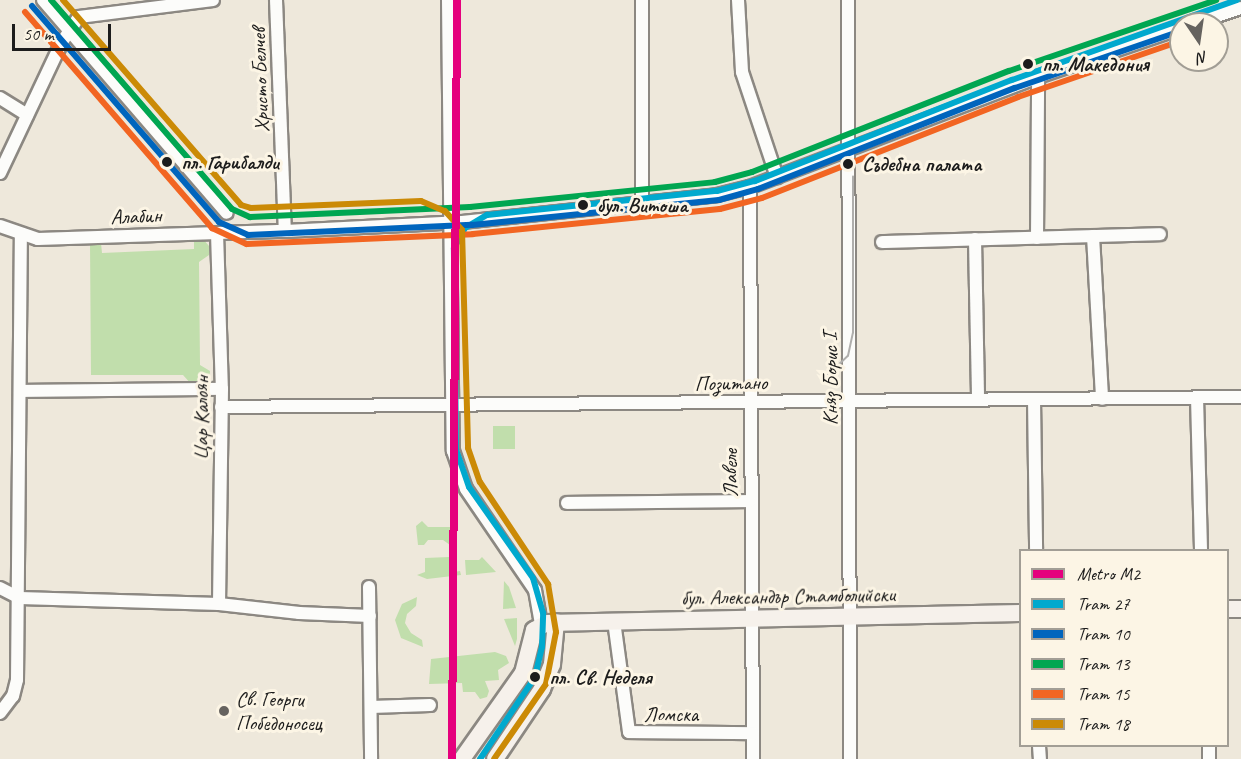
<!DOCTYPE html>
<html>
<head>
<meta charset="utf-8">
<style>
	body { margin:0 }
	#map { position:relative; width:1241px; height:759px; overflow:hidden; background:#eee8db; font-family:Caveat,sans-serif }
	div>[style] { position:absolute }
	.green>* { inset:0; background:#c1deac }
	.roads { filter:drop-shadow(2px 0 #8c8882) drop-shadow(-2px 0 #8c8882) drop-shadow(0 2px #8c8882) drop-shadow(0 -2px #8c8882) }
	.street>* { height:12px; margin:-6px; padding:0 6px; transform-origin:6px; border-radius:6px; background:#fcfcfa }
	.secondary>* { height:16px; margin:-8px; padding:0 8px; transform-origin:8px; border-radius:8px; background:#f6f1eb }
	.tram>* { height:1.5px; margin:-0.75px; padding:0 0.75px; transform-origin:0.75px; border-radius:0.75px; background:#afaeac }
	.tram-1>* { height:6px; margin:-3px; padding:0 3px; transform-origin:3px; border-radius:3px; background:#00a9ce }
	.tram-2>* { height:6px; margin:-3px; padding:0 3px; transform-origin:3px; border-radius:3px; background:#0065bd }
	.tram-3>* { height:6px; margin:-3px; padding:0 3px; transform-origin:3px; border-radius:3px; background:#00a651 }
	.tram-4>* { height:6px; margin:-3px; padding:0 3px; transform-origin:3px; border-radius:3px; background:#f26522 }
	.tram-5>* { height:6px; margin:-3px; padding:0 3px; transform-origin:3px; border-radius:3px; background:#cb8a06 }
	.metro-1>* { height:8px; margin:-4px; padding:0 4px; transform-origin:4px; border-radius:4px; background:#e5007d }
	.dots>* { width:16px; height:16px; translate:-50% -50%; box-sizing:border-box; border:3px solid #fcf5e5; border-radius:50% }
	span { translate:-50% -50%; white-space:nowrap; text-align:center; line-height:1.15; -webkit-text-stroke:6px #fcf5e5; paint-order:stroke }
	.stop-label { font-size:21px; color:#1c1c1c; font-weight:700 }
	.left { translate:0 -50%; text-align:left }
	.street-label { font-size:21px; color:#1c1c1c }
	.poi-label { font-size:21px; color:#1c1c1c }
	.legend { position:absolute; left:1019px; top:549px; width:210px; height:198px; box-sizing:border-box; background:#fcf5e5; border:2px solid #a29e95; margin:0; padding:8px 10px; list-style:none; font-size:18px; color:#1c1c1c }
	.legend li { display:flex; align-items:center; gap:12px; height:30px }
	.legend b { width:30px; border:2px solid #a29e95 }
	.north { position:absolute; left:1169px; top:12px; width:60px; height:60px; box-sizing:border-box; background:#fcf5e5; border:2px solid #a29e95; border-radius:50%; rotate:167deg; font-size:16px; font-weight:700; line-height:24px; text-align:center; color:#1c1c1c }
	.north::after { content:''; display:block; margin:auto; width:21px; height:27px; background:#66635f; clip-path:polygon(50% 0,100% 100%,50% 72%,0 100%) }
	.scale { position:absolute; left:12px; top:24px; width:99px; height:27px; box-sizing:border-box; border:3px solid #1c1c1c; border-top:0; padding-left:8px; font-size:18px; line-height:21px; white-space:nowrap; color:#1c1c1c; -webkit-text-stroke:4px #fcf5e5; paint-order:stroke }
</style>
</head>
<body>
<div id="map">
	<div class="green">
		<i style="clip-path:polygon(194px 239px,203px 239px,209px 246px,209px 255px,199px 262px,200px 365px,210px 371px,209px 383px,192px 385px,183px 375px,91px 375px,90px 243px,101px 243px,102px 253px,194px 249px)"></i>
		<i style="clip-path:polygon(493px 426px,515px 426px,515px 449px,493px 449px)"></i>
		<i style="clip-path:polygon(422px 521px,428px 527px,450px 527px,455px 542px,450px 545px,443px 540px,428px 540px,424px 545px,418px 545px,416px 526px)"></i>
		<i style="clip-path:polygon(449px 557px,454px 561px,454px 572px,460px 571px,461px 575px,427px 579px,417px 575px,425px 572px,425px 558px)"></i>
		<i style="clip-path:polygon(482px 557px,496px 572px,466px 575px,465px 560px,479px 560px)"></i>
		<i style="clip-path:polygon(504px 581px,509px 587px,516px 608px,503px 609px)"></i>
		<i style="clip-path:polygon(417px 597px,416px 606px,407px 614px,405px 623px,411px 633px,422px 640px,423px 647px,401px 638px,395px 620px,402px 604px)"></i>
		<i style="clip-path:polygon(517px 618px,517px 639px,515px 646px,504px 619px)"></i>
		<i style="clip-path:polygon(495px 652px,506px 656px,509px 663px,498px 670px,499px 680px,485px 681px,489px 691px,487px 697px,480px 699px,475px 692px,463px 692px,462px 683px,429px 684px,431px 659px)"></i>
	</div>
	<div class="roads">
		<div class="street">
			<i style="left:43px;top:0;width:281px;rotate:49.2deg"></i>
			<i style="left:276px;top:0;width:231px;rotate:87.8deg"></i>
			<i style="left:448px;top:0;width:451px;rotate:89.4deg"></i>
			<i style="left:453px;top:451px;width:40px;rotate:71.1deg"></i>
			<i style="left:466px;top:489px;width:122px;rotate:55.7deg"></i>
			<i style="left:535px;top:590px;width:36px;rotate:80deg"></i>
			<i style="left:642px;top:0;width:204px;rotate:90deg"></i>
			<i style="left:738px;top:0;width:72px;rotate:86.8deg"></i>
			<i style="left:742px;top:72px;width:111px;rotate:71.6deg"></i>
			<i style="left:848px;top:0;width:759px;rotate:89.85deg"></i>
			<i style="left:1192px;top:24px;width:52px;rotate:-18.1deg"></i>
			<i style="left:0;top:98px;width:32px;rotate:32deg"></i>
			<i style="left:0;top:173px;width:145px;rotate:-64.7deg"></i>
			<i style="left:62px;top:42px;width:30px;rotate:-56deg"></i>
			<i style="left:79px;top:17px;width:135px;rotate:-7.2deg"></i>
			<i style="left:750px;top:187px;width:572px;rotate:89.7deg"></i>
			<i style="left:0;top:226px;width:40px;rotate:18.9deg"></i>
			<i style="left:38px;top:239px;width:247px;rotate:-1.9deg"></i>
			<i style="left:285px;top:231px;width:177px;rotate:-2.9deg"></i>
			<i style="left:462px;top:222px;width:256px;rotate:-6deg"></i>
			<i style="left:717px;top:195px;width:34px;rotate:-14deg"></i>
			<i style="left:750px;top:187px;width:308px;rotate:-20.9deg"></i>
			<i style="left:1038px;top:77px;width:151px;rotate:-18.9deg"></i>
			<i style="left:217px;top:233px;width:156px;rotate:88.2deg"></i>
			<i style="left:222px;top:389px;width:215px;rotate:90.8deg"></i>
			<i style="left:1093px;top:236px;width:163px;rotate:86.8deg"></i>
			<i style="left:1037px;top:238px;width:161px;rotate:-89.6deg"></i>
			<i style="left:975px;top:239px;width:161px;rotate:88.9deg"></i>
			<i style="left:882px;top:242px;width:278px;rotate:-1.6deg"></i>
			<i style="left:21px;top:391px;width:201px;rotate:-0.6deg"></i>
			<i style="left:1197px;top:397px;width:153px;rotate:88.5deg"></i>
			<i style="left:1034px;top:399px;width:151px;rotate:89.2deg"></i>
			<i style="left:221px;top:407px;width:1020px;rotate:-0.56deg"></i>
			<i style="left:567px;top:503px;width:182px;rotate:-0.6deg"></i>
			<i style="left:369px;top:587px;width:172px;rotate:89.3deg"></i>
			<i style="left:0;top:588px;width:22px;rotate:27deg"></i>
			<i style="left:20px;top:598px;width:199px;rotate:1.7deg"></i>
			<i style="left:219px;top:604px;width:81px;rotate:6.4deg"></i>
			<i style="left:299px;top:613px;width:71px;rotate:2.4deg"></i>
			<i style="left:614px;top:621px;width:112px;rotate:82.3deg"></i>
			<i style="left:629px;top:732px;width:124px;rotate:0.5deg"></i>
			<i style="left:371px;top:707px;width:59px;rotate:-1.9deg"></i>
			<i style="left:0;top:713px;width:21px;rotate:-53deg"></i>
			<i style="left:13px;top:696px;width:16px;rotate:-76deg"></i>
			<i style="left:17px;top:680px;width:444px;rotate:-89.5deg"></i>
			<i style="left:1039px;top:746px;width:13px;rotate:86deg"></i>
			<i style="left:1209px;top:746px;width:13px;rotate:90deg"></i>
		</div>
		<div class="secondary">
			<i style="left:1228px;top:609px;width:13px"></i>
			<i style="left:462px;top:759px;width:105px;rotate:-54.7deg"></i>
			<i style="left:523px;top:673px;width:44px;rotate:-75.7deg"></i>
			<i style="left:534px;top:630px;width:15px;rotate:-28deg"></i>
			<i style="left:547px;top:623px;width:473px;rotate:-1.2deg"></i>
			<i style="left:495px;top:759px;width:84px;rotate:-56.1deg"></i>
			<i style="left:542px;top:689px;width:27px;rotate:-68deg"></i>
			<i style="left:552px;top:664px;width:42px;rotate:-84.6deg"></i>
		</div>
	</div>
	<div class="tram">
		<i style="left:826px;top:377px;width:30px;rotate:-44deg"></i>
		<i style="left:848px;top:356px;width:24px;rotate:-78deg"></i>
		<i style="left:853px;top:333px;width:156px;rotate:-90deg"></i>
	</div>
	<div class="tram-1">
		<i style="left:480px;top:759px;width:99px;rotate:-56.1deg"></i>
		<i style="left:535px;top:677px;width:31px;rotate:-77deg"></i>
		<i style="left:542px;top:647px;width:34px;rotate:-88deg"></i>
		<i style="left:543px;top:613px;width:36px;rotate:-106deg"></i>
		<i style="left:533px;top:578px;width:111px;rotate:-125.1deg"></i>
		<i style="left:469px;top:487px;width:39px;rotate:-109deg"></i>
		<i style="left:456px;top:450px;width:202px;rotate:-90.6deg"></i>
		<i style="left:454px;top:248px;width:23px;rotate:-61deg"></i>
		<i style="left:465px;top:228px;width:26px;rotate:-31deg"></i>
		<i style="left:487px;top:215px;width:231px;rotate:-6deg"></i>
		<i style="left:717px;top:191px;width:39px;rotate:-15deg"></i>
		<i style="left:755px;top:181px;width:276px;rotate:-21.5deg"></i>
		<i style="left:1012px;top:80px;width:239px;rotate:-19.6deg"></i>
	</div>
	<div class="tram-2">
		<i style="left:32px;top:6px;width:286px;rotate:49.1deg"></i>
		<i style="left:219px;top:222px;width:32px;rotate:24deg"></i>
		<i style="left:248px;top:235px;width:224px;rotate:-2.6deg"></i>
		<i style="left:472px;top:225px;width:248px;rotate:-5.8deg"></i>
		<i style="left:719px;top:200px;width:41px;rotate:-15.8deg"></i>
		<i style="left:758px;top:189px;width:276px;rotate:-21.5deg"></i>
		<i style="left:1015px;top:88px;width:176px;rotate:-19deg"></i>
	</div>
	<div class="tram-3">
		<i style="left:51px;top:0;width:276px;rotate:49.1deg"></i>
		<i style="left:232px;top:209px;width:20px;rotate:24deg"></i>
		<i style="left:250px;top:217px;width:220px;rotate:-2.6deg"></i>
		<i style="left:470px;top:207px;width:246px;rotate:-5.8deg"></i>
		<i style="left:715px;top:182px;width:38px;rotate:-15deg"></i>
		<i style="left:752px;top:172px;width:276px;rotate:-21.5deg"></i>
		<i style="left:1009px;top:71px;width:219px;rotate:-18.9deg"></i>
	</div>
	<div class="tram-4">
		<i style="left:25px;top:12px;width:286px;rotate:49.1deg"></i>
		<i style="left:212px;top:228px;width:38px;rotate:25deg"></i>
		<i style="left:247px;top:244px;width:226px;rotate:-2.5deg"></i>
		<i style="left:473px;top:234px;width:248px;rotate:-5.8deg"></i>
		<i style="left:720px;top:209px;width:43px;rotate:-14.7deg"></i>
		<i style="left:762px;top:198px;width:275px;rotate:-21.5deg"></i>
		<i style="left:1018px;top:97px;width:172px;rotate:-19deg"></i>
	</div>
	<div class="tram-5">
		<i style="left:63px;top:0;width:271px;rotate:49deg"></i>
		<i style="left:241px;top:205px;width:10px;rotate:17deg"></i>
		<i style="left:251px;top:208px;width:170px;rotate:-2.4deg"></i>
		<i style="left:421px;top:201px;width:26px;rotate:23deg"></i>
		<i style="left:445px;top:211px;width:25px;rotate:48deg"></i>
		<i style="left:462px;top:230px;width:218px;rotate:88.4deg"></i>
		<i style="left:468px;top:448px;width:36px;rotate:71deg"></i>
		<i style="left:480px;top:482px;width:123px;rotate:56.3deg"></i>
		<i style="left:548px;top:584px;width:49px;rotate:80.5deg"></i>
		<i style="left:556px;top:632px;width:53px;rotate:100.9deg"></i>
		<i style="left:546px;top:684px;width:91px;rotate:124.7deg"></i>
	</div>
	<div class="metro-1">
		<i style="left:452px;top:759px;width:759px;rotate:-89.62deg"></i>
	</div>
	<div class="dots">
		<i style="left:1028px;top:64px;background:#1c1c1c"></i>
		<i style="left:167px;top:162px;background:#1c1c1c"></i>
		<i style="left:848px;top:164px;background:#1c1c1c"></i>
		<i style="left:583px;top:205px;background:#1c1c1c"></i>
		<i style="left:535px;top:677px;background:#1c1c1c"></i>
		<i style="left:224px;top:711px;background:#66635f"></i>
	</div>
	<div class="stop-label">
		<span class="left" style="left:1042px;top:64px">пл. Македония</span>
		<span class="left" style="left:181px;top:162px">пл. Гарибалди</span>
		<span class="left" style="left:862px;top:164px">Съдебна палата</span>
		<span class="left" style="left:597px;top:205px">бул. Витоша</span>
		<span class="left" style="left:549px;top:677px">пл. Св. Неделя</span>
	</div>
	<div class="street-label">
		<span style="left:260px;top:80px;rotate:-92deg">Христо Белчев</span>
		<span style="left:136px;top:216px;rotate:-2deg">Алабин</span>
		<span style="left:830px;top:379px;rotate:-90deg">Княз Борис I</span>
		<span style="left:731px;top:383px;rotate:-1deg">Позитано</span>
		<span style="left:201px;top:418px;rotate:-90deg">Цар Калоян</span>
		<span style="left:730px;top:473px;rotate:-90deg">Лавеле</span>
		<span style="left:788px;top:596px;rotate:-1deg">бул. Александър Стамболийски</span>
		<span style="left:671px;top:714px">Ломска</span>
	</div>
	<div class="poi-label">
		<span class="left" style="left:236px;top:711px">Св. Георги<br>Победоносец</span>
	</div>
	<ul class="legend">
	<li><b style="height:8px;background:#e5007d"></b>Metro M2</li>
	<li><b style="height:8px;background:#00a9ce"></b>Tram 27</li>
	<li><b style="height:8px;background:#0065bd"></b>Tram 10</li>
	<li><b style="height:8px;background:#00a651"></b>Tram 13</li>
	<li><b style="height:8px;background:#f26522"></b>Tram 15</li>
	<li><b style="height:8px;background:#cb8a06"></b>Tram 18</li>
	</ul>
	<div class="north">N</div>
	<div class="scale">50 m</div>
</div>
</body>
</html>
